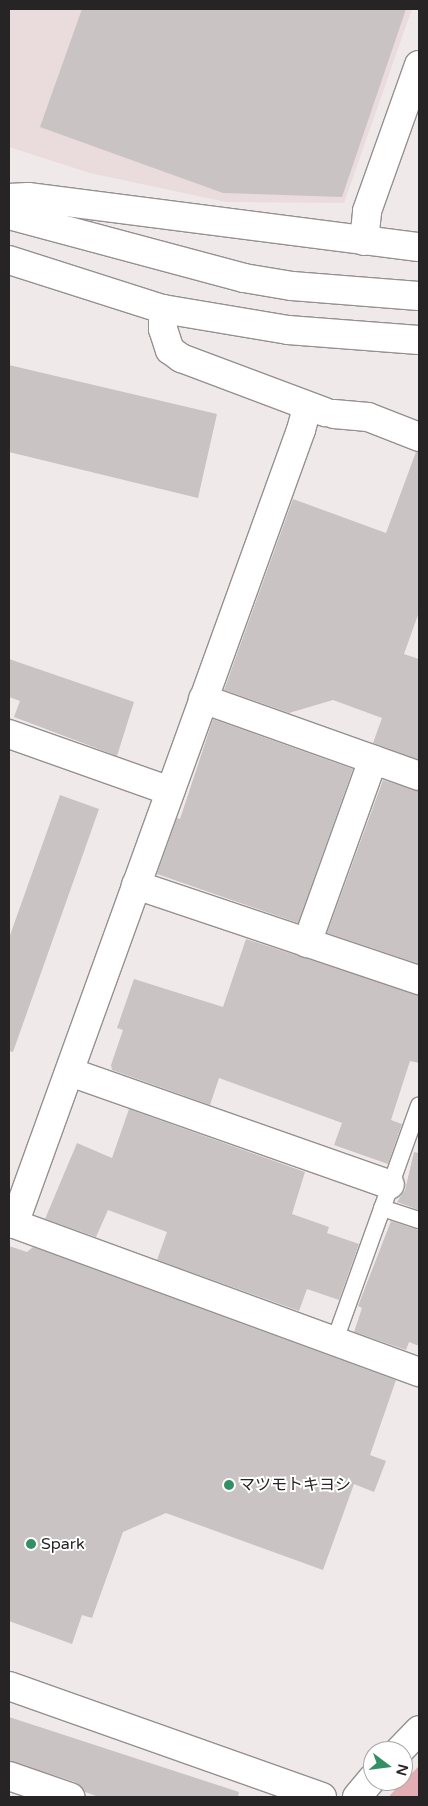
<!DOCTYPE html>
<html>
<head>
<meta charset="utf-8">
<style>
	body { margin:0 }
	#map { position:relative; width:428px; height:1806px; overflow:hidden; background:#f0e9ea; font-family:"Varela Round","Noto Sans JP",sans-serif }
	div>[style] { position:absolute }
	.built>* { inset:0; background:#eadbdc }
	.green>* { inset:0; background:#e3adb4 }
	.building>* { inset:0; background:#c9c3c4 }
	.roads { filter:drop-shadow(1px 0 #969090) drop-shadow(-1px 0 #969090) drop-shadow(0 1px #969090) drop-shadow(0 -1px #969090) }
	.lane>* { height:16px; margin:-8px; padding:0 8px; transform-origin:8px; border-radius:8px; background:#fff }
	.street>* { height:28px; margin:-14px; padding:0 14px; transform-origin:14px; border-radius:14px; background:#fff }
	.secondary>* { height:28px; margin:-14px; padding:0 14px; transform-origin:14px; border-radius:14px; background:#fff }
	.dots>* { width:14px; height:14px; translate:-50% -50%; box-sizing:border-box; border:2px solid #fff; border-radius:50% }
	span { translate:-50% -50%; white-space:nowrap; text-align:center; line-height:1.15; -webkit-text-stroke:4px #fff; paint-order:stroke }
	.poi-label { font-size:16px; color:#272425 }
	.left { translate:0 -50%; text-align:left }
	.frame { position:absolute; inset:0; border:10px solid #272425; pointer-events:none }
	.north { position:absolute; left:363px; top:1741px; width:50px; height:50px; box-sizing:border-box; background:#fff; border:1px solid #a9a7a8; border-radius:50%; rotate:105deg; font-size:14px; font-weight:700; line-height:20px; text-align:center; color:#272425 }
	.north::after { content:''; display:block; margin:auto; width:18px; height:22px; background:#358f65; clip-path:polygon(50% 0,100% 100%,50% 72%,0 100%) }
</style>
</head>
<body>
<div id="map">
	<div class="built">
		<i style="clip-path:polygon(9px 9px,412px 9px,344px 203px,226px 202px,90px 173px,9px 147px)"></i>
	</div>
	<div class="green">
		<i style="clip-path:polygon(419px 1766px,419px 1797px,389px 1797px,391px 1794px)"></i>
	</div>
	<div class="building">
		<i style="clip-path:polygon(82px 9px,406px 9px,342px 197px,223px 193px,40px 127px)"></i>
		<i style="clip-path:polygon(9px 365px,217px 414px,198px 498px,9px 452px)"></i>
		<i style="clip-path:polygon(416px 452px,419px 452px,419px 612px,404px 654px,419px 659px,419px 760px,373px 743px,382px 718px,333px 700px,289px 713px,224px 690px,293px 499px,386px 533px)"></i>
		<i style="clip-path:polygon(9px 659px,134px 702px,117px 756px,14px 717px,20px 701px,9px 697px)"></i>
		<i style="clip-path:polygon(213px 719px,353px 769px,298px 923px,157px 874px,177px 818px,180px 819px)"></i>
		<i style="clip-path:polygon(383px 780px,419px 791px,419px 964px,327px 933px)"></i>
		<i style="clip-path:polygon(60px 795px,99px 809px,13px 1052px,9px 1051px,9px 938px)"></i>
		<i style="clip-path:polygon(246px 939px,419px 995px,419px 1063px,410px 1061px,391px 1120px,402px 1124px,388px 1164px,334px 1145px,342px 1123px,219px 1078px,210px 1105px,112px 1070px,111px 1065px,123px 1030px,117px 1028px,134px 979px,223px 1007px)"></i>
		<i style="clip-path:polygon(129px 1109px,305px 1172px,292px 1214px,329px 1227px,327px 1233px,359px 1244px,339px 1300px,307px 1289px,299px 1311px,157px 1260px,167px 1232px,108px 1210px,96px 1237px,45px 1219px,77px 1143px,112px 1158px)"></i>
		<i style="clip-path:polygon(414px 1152px,419px 1153px,419px 1210px,397px 1202px,405px 1190px)"></i>
		<i style="clip-path:polygon(391px 1221px,419px 1230px,419px 1346px,409px 1342px,406px 1350px,354px 1332px,362px 1308px,358px 1306px)"></i>
		<i style="clip-path:polygon(9px 1246px,27px 1252px,33px 1247px,396px 1380px,370px 1455px,386px 1461px,374px 1492px,354px 1484px,323px 1570px,166px 1513px,123px 1532px,92px 1618px,82px 1615px,72px 1644px,9px 1621px)"></i>
		<i style="clip-path:polygon(9px 1717px,239px 1792px,238px 1797px,99px 1797px,85px 1792px,75px 1782px,9px 1761px)"></i>
	</div>
	<div class="roads">
		<div class="lane">
			<i style="left:382px;top:1208px;width:39px;rotate:18deg"></i>
			<i style="left:335px;top:1340px;width:249px;rotate:-70.3deg"></i>
		</div>
		<div class="street">
			<i style="left:9px;top:198px;width:19px;rotate:-3deg"></i>
			<i style="left:28px;top:197px;width:394px;rotate:7.3deg"></i>
			<i style="left:163px;top:309px;width:20px;rotate:90deg"></i>
			<i style="left:163px;top:329px;width:22px;rotate:72deg"></i>
			<i style="left:170px;top:350px;width:14px;rotate:36deg"></i>
			<i style="left:181px;top:358px;width:154px;rotate:20.6deg"></i>
			<i style="left:203px;top:699px;width:229px;rotate:19.6deg"></i>
			<i style="left:9px;top:734px;width:171px;rotate:19.5deg"></i>
			<i style="left:136px;top:885px;width:299px;rotate:18.6deg"></i>
			<i style="left:307px;top:943px;width:195px;rotate:-70.2deg"></i>
			<i style="left:70px;top:1072px;width:339px;rotate:19.4deg"></i>
			<i style="left:9px;top:1222px;width:437px;rotate:20.1deg"></i>
			<i style="left:14px;top:1224px;width:844px;rotate:-70.13deg"></i>
			<i style="left:301px;top:430px;width:24px;rotate:-75deg"></i>
			<i style="left:9px;top:1686px;width:332px;rotate:19.5deg"></i>
			<i style="left:9px;top:1776px;width:65px;rotate:19deg"></i>
		</div>
		<div class="secondary">
			<i style="left:9px;top:215px;width:243px;rotate:15deg"></i>
			<i style="left:244px;top:278px;width:49px;rotate:9.5deg"></i>
			<i style="left:292px;top:286px;width:127px;rotate:4.5deg"></i>
			<i style="left:364px;top:241px;width:30px;rotate:-84deg"></i>
			<i style="left:367px;top:211px;width:155px;rotate:-70.4deg"></i>
			<i style="left:9px;top:260px;width:162px;rotate:17.7deg"></i>
			<i style="left:163px;top:309px;width:127px;rotate:9.5deg"></i>
			<i style="left:288px;top:330px;width:131px;rotate:4.4deg"></i>
			<i style="left:334px;top:414px;width:34px;rotate:5deg"></i>
			<i style="left:368px;top:417px;width:55px;rotate:21.4deg"></i>
			<i style="left:399px;top:1751px;width:29px;rotate:-46deg"></i>
			<i style="left:357px;top:1797px;width:25px;rotate:-50deg"></i>
		</div>
	</div>
	<div class="dots">
		<i style="left:229px;top:1485px;background:#358f65"></i>
		<i style="left:31px;top:1544px;background:#358f65"></i>
	</div>
	<div class="poi-label">
		<span class="left" style="left:239px;top:1485px">マツモトキヨシ</span>
		<span class="left" style="left:41px;top:1544px">Spark</span>
	</div>
	<div class="frame"></div>
	<div class="north">N</div>
</div>
</body>
</html>
